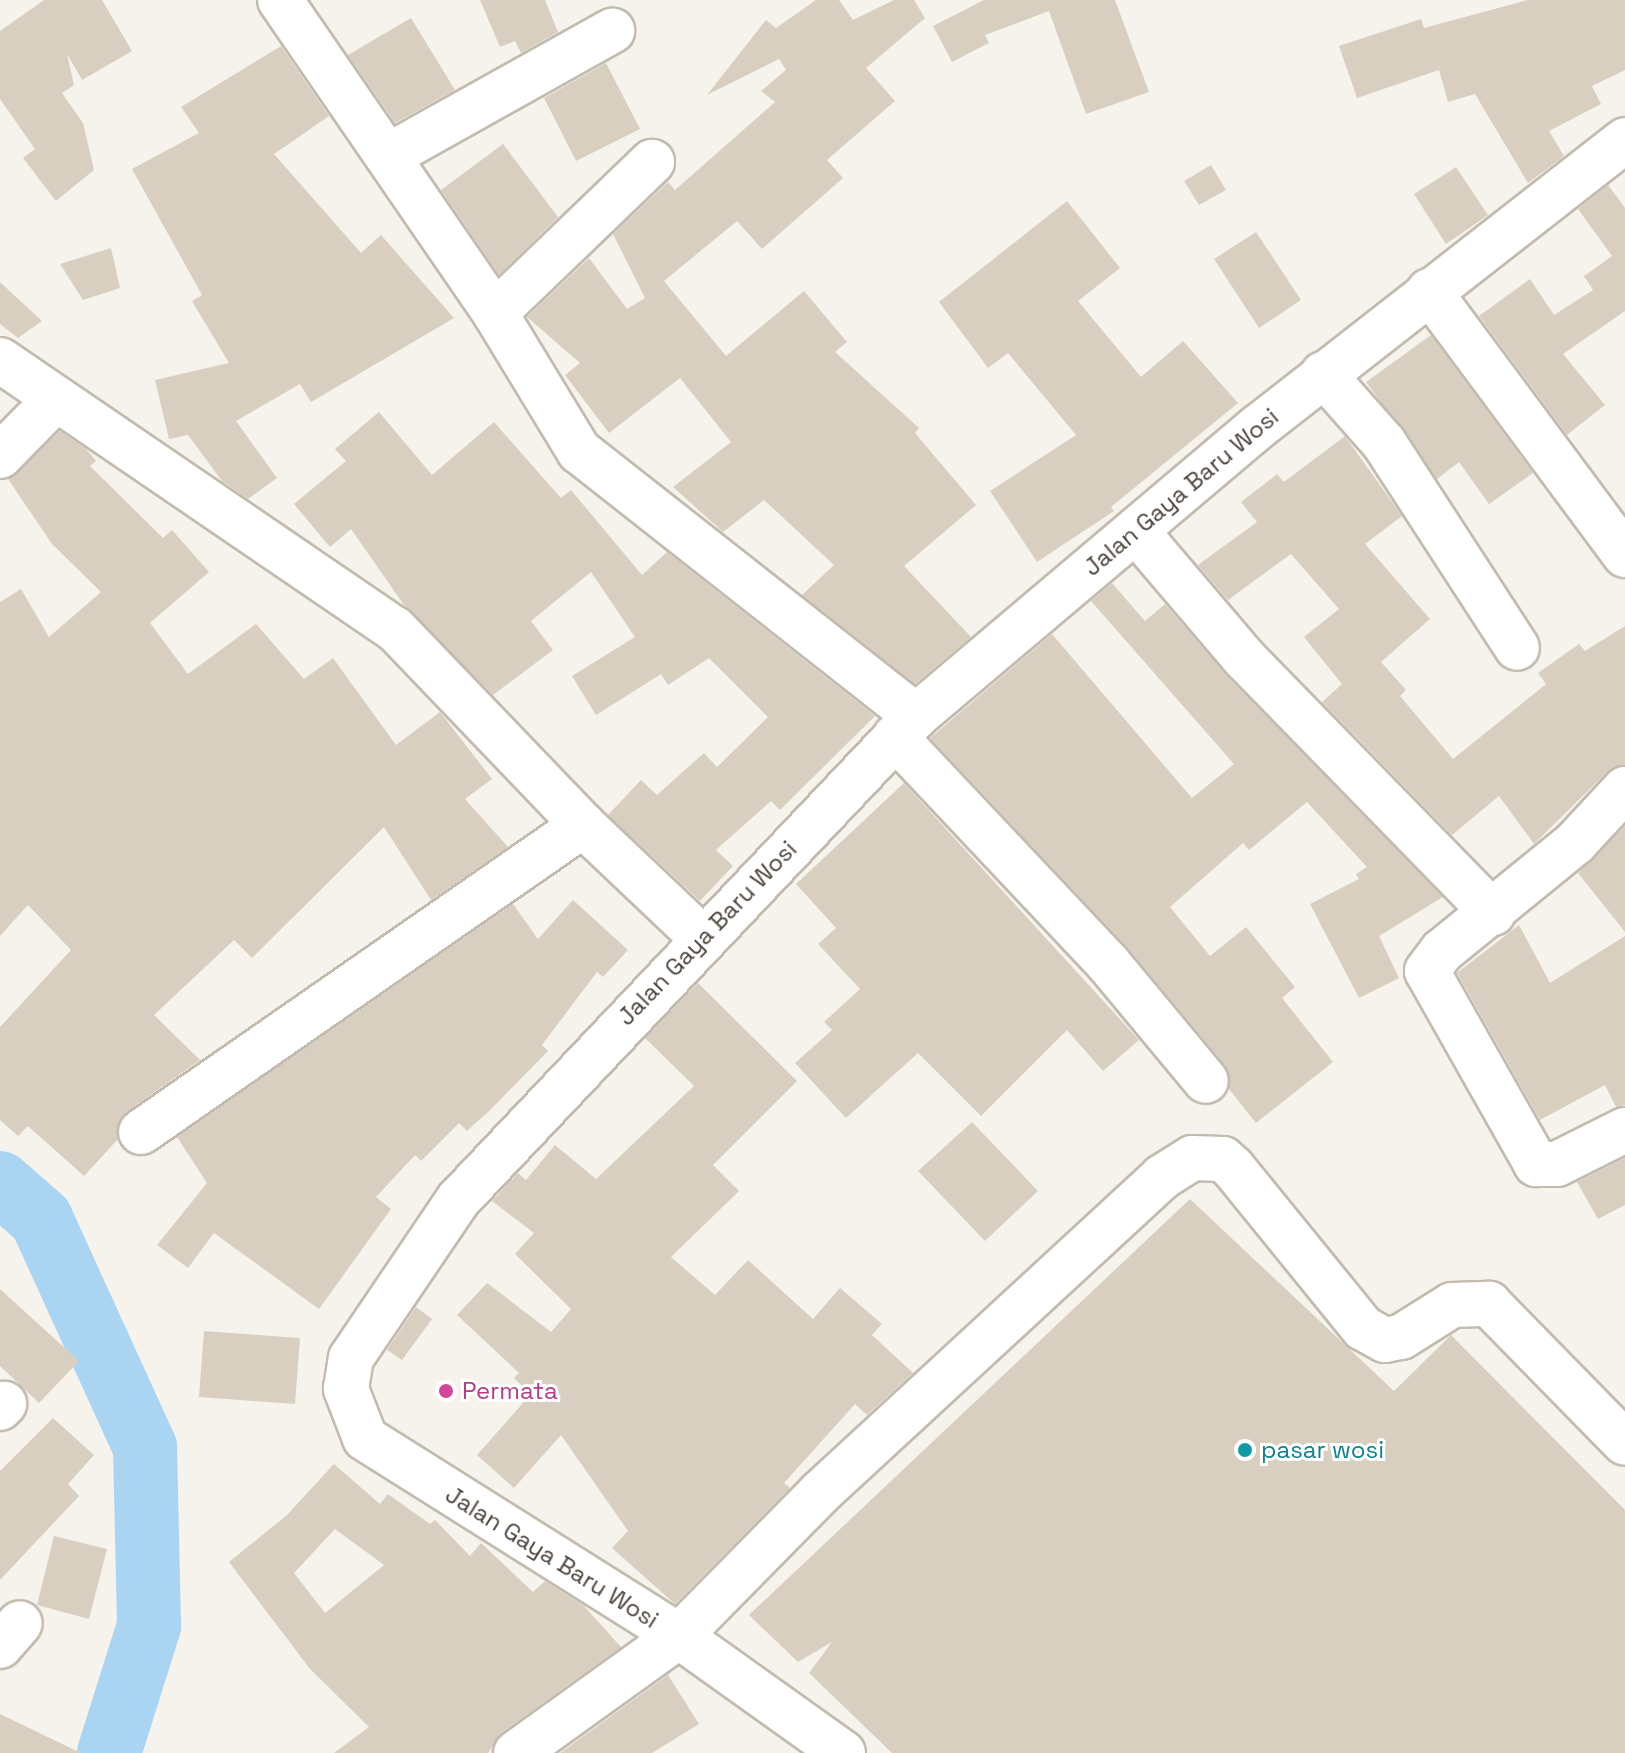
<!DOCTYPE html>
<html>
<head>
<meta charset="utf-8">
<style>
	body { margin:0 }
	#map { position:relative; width:1625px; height:1753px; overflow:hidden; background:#f6f3ec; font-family:"Space Grotesk",sans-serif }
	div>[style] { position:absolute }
	.river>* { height:64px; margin:-32px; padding:0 32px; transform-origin:32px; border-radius:32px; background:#a9d4f2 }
	.building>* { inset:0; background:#d8cfc1 }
	.roads { filter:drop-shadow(2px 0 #c2bbae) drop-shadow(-2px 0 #c2bbae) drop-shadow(0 2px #c2bbae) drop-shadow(0 -2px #c2bbae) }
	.minor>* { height:44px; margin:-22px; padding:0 22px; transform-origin:22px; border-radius:22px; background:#fff }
	.dots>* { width:22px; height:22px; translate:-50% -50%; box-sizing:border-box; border:4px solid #fff; border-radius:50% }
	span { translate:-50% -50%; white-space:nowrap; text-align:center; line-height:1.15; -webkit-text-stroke:6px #fff; paint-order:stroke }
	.street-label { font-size:24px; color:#4b4439 }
	.hotel-label { font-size:24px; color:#b23c85 }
	.left { translate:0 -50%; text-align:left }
	.culture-label { font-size:24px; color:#0d838f }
</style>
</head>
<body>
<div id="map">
	<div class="river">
		<i style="left:0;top:1183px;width:55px;rotate:41.3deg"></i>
		<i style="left:41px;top:1219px;width:251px;rotate:65.5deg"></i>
		<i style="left:145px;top:1447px;width:179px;rotate:88.7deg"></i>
		<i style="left:149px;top:1626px;width:133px;rotate:107.5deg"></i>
	</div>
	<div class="building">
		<i style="clip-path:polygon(44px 0,102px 0,132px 51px,82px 80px,67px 54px,74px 85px,62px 93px,83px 123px,94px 170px,56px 201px,23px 158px,35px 149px,0 99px,0 31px)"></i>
		<i style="clip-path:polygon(480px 0,545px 0,558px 32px,521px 53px,515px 41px,500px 47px)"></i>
		<i style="clip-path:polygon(816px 0,839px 0,853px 20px,894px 0,914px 0,925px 18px,866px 68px,895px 101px,827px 160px,843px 178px,762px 249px,737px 221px,664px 281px,726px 356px,804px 291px,847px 342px,835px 352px,919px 428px,915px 433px,976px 505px,904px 566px,971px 637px,915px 684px,802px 595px,834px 565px,764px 500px,723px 532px,673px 487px,731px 442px,680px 378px,609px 433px,565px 375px,580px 363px,527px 317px,589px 258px,627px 309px,645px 298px,613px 234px,668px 182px,675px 190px,775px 102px,761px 91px,786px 70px,779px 59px,707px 95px,766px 20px,776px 28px)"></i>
		<i style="clip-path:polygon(984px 0,1115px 0,1149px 92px,1086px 114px,1049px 11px,985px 35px,989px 43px,952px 62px,933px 26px)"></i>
		<i style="clip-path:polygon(1528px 0,1625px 0,1625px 70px,1592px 86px,1601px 104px,1549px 131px,1564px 156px,1528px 183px,1475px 94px,1448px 102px,1439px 70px,1357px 98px,1339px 46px,1421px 19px,1424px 28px)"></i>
		<i style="clip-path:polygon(411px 18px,455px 90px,395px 123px,348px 55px)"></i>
		<i style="clip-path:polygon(281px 46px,329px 116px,274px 154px,361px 253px,381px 235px,454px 318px,311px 402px,300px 384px,236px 421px,277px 478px,248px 499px,222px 481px,188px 435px,169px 439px,155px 380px,229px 363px,192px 301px,202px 295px,132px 169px,199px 133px,181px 107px)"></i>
		<i style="clip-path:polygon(606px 63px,640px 129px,576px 161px,544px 98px)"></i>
		<i style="clip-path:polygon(503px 144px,558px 217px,499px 275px,441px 190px)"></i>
		<i style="clip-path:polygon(1211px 165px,1226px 190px,1199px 205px,1184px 181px)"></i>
		<i style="clip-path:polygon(1456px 167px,1488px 215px,1446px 244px,1414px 194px)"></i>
		<i style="clip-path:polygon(1608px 185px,1625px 208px,1625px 311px,1563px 354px,1605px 405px,1567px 435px,1479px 316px,1530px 279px,1554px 315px,1593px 290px,1584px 276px,1612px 256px,1578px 209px)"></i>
		<i style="clip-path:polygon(1067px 201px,1120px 268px,1078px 301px,1141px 377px,1183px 341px,1238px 403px,1111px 507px,1114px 511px,1037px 562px,990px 491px,1076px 435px,1008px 353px,988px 368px,939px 302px)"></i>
		<i style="clip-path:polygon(1256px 232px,1301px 300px,1259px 328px,1214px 259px)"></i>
		<i style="clip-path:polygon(111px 248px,120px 288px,83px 300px,60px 264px)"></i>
		<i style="clip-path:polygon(0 282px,42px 321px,18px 338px,0 324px)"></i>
		<i style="clip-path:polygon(1431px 335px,1533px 473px,1489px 504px,1459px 462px,1437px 479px,1366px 382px)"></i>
		<i style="clip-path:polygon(379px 412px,432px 475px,494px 422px,561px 498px,571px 490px,642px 575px,667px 552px,875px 716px,780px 810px,771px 801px,716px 850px,733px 866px,700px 901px,608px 815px,641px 780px,657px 795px,704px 753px,717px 767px,768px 717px,709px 658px,668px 685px,661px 674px,596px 715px,572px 676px,635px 637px,591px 572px,531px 621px,553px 650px,493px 695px,404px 605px,351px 529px,330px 547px,294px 504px,346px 461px,335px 449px)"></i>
		<i style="clip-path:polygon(60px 431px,86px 449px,96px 461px,90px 466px,163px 538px,172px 530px,209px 572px,150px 623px,188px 674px,256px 624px,304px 679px,333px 658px,396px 745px,440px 712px,492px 779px,465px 799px,508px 847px,431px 900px,384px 827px,252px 958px,234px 940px,154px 1015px,200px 1060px,126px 1112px,118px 1139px,84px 1176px,28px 1126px,18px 1136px,0 1120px,0 1027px,71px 950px,28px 905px,0 936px,0 602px,21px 589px,49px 637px,101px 592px,52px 544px,8px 479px)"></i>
		<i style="clip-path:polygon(1345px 436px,1402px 516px,1365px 544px,1430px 619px,1381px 662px,1406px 690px,1400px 696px,1453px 759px,1546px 684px,1538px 673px,1579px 644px,1585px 651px,1625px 626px,1625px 765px,1607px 772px,1534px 844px,1499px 796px,1452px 835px,1322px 702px,1342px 684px,1304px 637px,1339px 609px,1291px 554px,1228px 600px,1198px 565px,1257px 522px,1241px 502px,1277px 474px,1284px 482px)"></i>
		<i style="clip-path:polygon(1112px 583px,1145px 621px,1165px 604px,1227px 676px,1443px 897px,1379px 936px,1399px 978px,1359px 998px,1310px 904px,1359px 879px,1356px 874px,1367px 867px,1307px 802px,1249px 850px,1243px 843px,1170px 907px,1210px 956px,1246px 927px,1295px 987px,1282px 998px,1333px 1062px,1256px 1123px,1229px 1089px,1225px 1065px,1127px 947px,930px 738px,1052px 634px,1192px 798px,1234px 764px,1091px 601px)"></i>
		<i style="clip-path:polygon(904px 783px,1139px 1040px,1103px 1071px,1067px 1030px,981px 1116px,918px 1053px,846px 1118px,795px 1063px,832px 1030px,824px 1022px,860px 989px,818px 944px,836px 928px,796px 884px)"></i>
		<i style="clip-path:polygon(1625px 826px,1625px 932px,1578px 873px)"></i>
		<i style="clip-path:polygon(573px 900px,628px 950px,603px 977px,597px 972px,542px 1045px,548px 1051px,488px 1112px,467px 1131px,459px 1123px,421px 1161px,415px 1155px,376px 1197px,391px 1209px,319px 1309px,214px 1233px,188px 1268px,157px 1245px,207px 1183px,177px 1137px,513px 904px,538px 939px)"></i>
		<i style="clip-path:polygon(1519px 925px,1550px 983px,1625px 936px,1625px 1105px,1616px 1107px,1605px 1085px,1540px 1120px,1457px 973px)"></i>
		<i style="clip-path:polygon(698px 983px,797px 1081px,713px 1165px,739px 1191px,671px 1257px,715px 1295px,748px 1260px,813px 1319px,840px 1288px,882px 1324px,872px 1335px,913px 1373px,867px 1415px,855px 1404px,784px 1483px,790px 1488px,675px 1604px,612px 1548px,628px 1531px,561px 1435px,514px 1488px,477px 1455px,531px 1394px,514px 1378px,519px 1373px,457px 1315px,487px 1283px,551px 1332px,571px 1309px,515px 1254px,534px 1233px,492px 1201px,518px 1173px,526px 1180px,555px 1145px,596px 1179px,694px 1086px,645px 1038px)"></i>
		<i style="clip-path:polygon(972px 1122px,1038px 1191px,985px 1241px,918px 1171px)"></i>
		<i style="clip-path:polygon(1625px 1158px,1625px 1205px,1598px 1219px,1577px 1182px)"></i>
		<i style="clip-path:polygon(1190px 1199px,1394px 1391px,1451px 1335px,1625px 1510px,1625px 1753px,892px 1753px,809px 1673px,832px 1642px,798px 1662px,749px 1615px)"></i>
		<i style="clip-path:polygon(0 1289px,79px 1361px,39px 1403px,0 1366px)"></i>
		<i style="clip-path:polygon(416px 1307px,432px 1319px,402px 1360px,387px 1350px)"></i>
		<i style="clip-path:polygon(204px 1331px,300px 1338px,295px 1404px,199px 1397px)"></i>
		<i style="clip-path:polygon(53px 1418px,94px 1455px,68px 1484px,79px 1496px,0 1580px,0 1471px)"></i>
		<i style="clip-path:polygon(evenodd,334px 1464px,380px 1504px,388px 1494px,430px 1524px,435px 1520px,470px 1556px,481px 1543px,533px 1592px,545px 1581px,584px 1606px,621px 1647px,501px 1733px,488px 1753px,334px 1753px,369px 1727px,310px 1669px,229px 1562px,287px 1515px,334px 1464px,335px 1529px,384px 1565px,325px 1613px,294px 1573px,335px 1529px)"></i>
		<i style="clip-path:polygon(54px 1536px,107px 1549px,89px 1619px,37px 1605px)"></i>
		<i style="clip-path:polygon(668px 1675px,699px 1724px,652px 1753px,560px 1753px)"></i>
		<i style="clip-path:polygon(0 1714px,81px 1753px,0 1753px)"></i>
	</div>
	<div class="roads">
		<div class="minor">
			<i style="left:280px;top:0;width:380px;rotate:55.5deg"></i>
			<i style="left:495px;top:313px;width:162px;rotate:58.7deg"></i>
			<i style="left:579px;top:451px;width:429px;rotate:38.2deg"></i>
			<i style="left:388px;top:156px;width:257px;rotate:-29.2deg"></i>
			<i style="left:1429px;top:291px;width:329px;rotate:53.4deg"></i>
			<i style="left:495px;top:313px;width:218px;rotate:-43.9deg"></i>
			<i style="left:0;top:360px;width:478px;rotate:34.3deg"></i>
			<i style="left:395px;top:629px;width:272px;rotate:46.2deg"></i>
			<i style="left:583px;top:825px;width:163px;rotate:43.5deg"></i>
			<i style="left:1323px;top:374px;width:92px;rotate:48.5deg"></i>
			<i style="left:1384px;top:443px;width:244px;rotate:57deg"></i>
			<i style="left:0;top:456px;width:77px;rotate:-45.5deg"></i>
			<i style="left:1136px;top:531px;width:168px;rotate:49.6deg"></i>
			<i style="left:1245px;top:659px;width:355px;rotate:45.7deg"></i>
			<i style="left:895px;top:737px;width:311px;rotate:46.7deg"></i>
			<i style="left:1108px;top:963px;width:153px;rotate:50.3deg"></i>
			<i style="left:1625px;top:789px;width:74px;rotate:132.8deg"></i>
			<i style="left:1575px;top:843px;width:171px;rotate:140.9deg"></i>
			<i style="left:1442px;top:951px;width:25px;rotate:127deg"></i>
			<i style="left:1427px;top:971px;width:222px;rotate:60.5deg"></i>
			<i style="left:1536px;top:1164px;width:21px"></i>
			<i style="left:1557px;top:1164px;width:76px;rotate:-26.6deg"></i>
			<i style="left:141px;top:1132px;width:538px;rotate:-34.78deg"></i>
			<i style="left:0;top:1408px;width:6px;rotate:-45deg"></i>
			<i style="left:0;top:1646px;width:30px;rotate:-49deg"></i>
			<i style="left:516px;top:1753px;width:201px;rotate:-35.7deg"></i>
			<i style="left:679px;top:1636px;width:202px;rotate:-45.4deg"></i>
			<i style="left:821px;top:1492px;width:464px;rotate:-42.7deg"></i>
			<i style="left:1162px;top:1177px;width:36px;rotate:-32deg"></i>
			<i style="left:1192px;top:1158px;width:31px;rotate:2deg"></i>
			<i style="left:1223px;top:1159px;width:13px;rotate:42deg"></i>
			<i style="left:1233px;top:1168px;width:206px;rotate:50.9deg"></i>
			<i style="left:1363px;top:1328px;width:25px;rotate:29deg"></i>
			<i style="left:1385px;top:1340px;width:16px;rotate:-11deg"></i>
			<i style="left:1401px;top:1337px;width:60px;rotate:-32.1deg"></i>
			<i style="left:1452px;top:1305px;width:37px;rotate:-2deg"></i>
			<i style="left:1489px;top:1304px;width:194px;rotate:45.6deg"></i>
			<i style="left:843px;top:1753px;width:201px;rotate:-144.5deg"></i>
			<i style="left:679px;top:1636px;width:371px;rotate:-147.8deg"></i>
			<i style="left:365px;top:1438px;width:53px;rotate:-111.2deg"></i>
			<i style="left:346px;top:1389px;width:31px;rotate:-81deg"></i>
			<i style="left:351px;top:1358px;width:191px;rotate:-55.9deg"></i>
			<i style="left:458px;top:1200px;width:666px;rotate:-46.58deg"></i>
			<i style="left:916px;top:716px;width:448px;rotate:-40.2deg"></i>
			<i style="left:1258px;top:427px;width:466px;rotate:-38deg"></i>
		</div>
	</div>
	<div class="dots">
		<i style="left:446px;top:1391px;background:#d1479c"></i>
		<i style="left:1245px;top:1450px;background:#0f9aa8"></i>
	</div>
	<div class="street-label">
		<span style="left:1181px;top:492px;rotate:-40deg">Jalan Gaya Baru Wosi</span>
		<span style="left:707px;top:933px;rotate:-46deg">Jalan Gaya Baru Wosi</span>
		<span style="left:552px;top:1557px;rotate:32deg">Jalan Gaya Baru Wosi</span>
	</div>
	<div class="hotel-label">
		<span class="left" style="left:462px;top:1391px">Permata</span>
	</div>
	<div class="culture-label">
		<span class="left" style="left:1261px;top:1450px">pasar wosi</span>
	</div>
</div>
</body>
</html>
